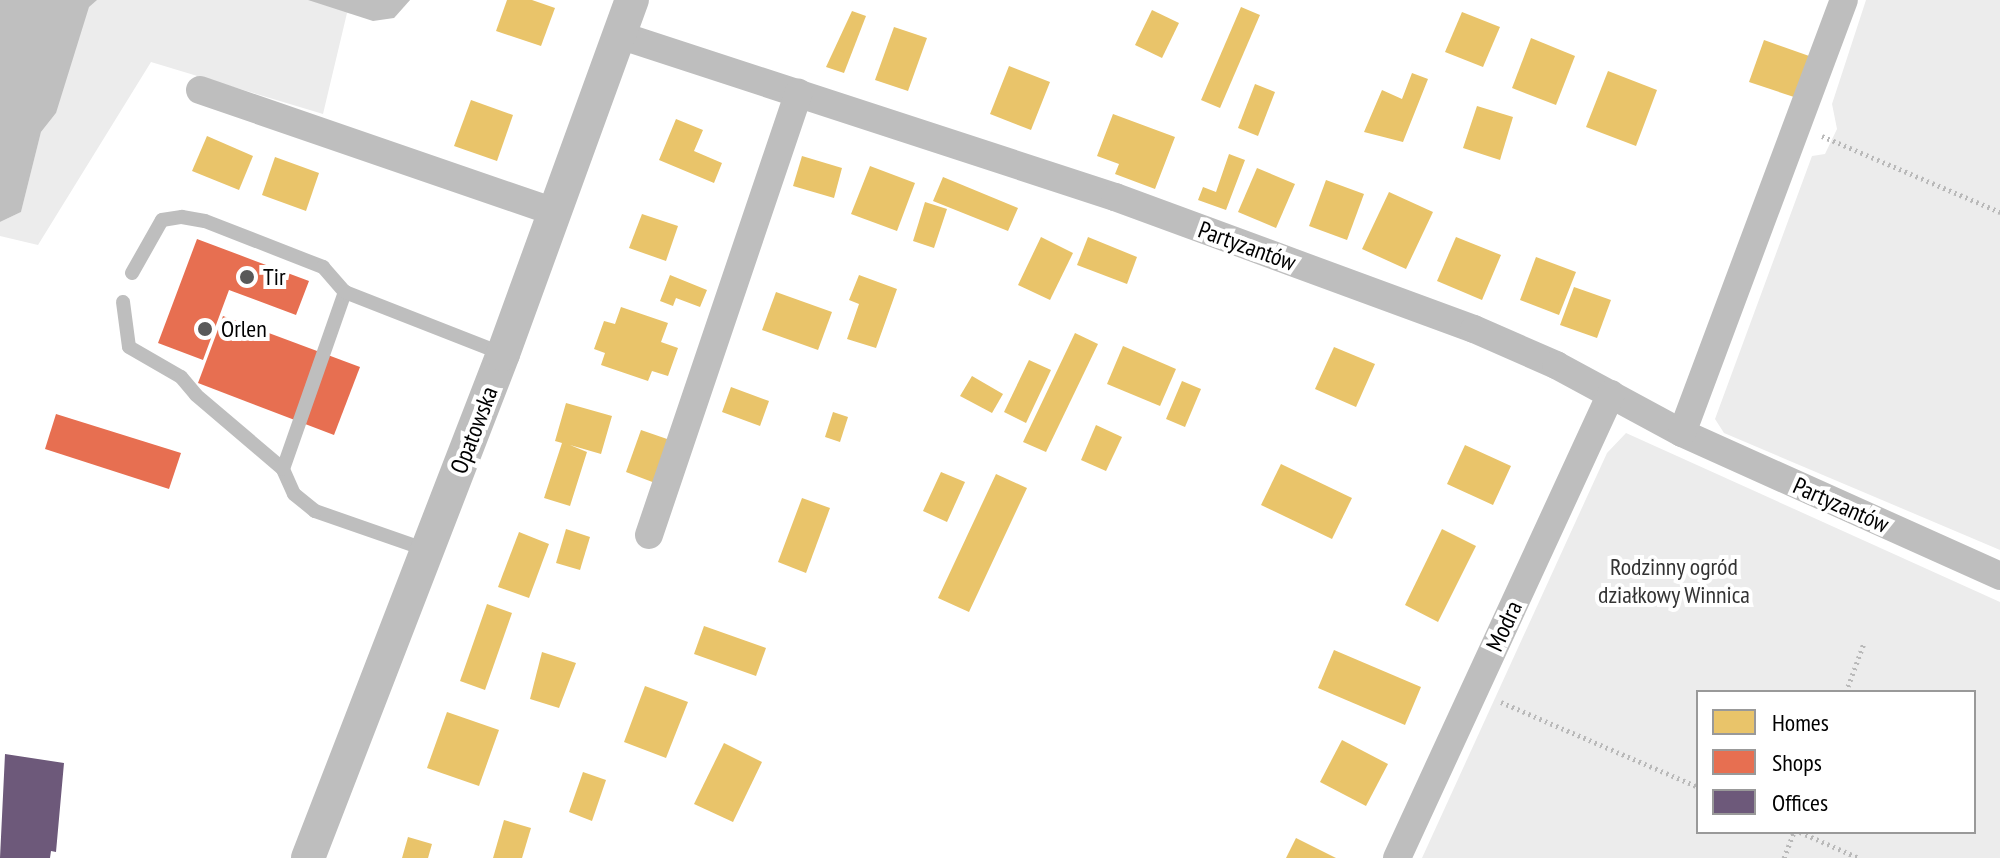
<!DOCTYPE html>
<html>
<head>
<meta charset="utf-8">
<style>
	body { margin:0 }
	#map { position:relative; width:2000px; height:858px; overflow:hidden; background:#fff; font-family:"PT Sans Narrow",sans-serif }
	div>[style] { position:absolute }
	.green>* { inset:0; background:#ececec }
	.water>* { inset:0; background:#bfbfbf }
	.homes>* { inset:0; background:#e9c46a }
	.shops>* { inset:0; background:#e76f51 }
	.offices>* { inset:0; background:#6d597a }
	.path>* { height:5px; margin-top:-2.5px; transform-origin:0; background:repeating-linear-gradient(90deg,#b9b9b9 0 2px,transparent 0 6px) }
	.service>* { height:14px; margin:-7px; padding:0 7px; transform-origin:7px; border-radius:7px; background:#bebebe }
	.minor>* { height:28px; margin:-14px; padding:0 14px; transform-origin:14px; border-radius:14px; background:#bebebe }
	.tertiary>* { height:34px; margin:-17px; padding:0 17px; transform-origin:17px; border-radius:17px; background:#bebebe }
	.dots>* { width:22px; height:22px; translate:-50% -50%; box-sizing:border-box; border:4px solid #fff; border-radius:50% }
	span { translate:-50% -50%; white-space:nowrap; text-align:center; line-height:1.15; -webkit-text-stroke:8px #fff; paint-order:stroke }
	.street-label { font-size:24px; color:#000 }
	.poi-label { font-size:24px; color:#000 }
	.left { translate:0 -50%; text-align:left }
	.park-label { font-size:24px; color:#333 }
	.legend { position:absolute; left:1696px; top:690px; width:280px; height:144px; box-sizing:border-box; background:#fff; border:2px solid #999; margin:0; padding:10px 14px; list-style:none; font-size:24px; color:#000 }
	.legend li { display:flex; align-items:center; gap:16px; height:40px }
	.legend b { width:40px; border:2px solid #999 }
</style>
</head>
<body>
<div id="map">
	<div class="green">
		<i style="clip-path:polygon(0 0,410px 0,394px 18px,347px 13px,323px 114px,151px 62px,38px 245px,0 236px,0 222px,21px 212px,41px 132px,56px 113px)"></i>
		<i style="clip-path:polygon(1866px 0,2000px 0,2000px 550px,1724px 433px,1715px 419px,1812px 156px,1825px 154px,1837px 129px,1832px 104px)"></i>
		<i style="clip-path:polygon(evenodd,1626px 433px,2000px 602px,2000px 858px,1422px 858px,1607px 453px,1626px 433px,1698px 692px,1974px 692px,1974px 832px,1698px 832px,1698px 692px)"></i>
	</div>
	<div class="water">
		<i style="clip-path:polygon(0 0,97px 0,89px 7px,56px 113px,41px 132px,21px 212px,0 222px)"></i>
		<i style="clip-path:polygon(308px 0,410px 0,394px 18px,373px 21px)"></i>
	</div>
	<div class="homes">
		<i style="clip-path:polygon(507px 0,532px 0,555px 8px,541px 46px,496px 31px)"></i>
		<i style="clip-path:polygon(1241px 7px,1260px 15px,1220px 108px,1201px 100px)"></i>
		<i style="clip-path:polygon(1152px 10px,1179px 23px,1162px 58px,1135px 45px)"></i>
		<i style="clip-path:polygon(852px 11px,866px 16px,844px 73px,826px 67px)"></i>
		<i style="clip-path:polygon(1462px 12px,1500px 27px,1483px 67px,1445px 52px)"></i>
		<i style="clip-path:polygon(894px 27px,927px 38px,908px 91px,875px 80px)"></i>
		<i style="clip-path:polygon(1531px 38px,1575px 56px,1556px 105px,1512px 88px)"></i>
		<i style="clip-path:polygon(1764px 40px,1812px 57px,1797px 98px,1749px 82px)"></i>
		<i style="clip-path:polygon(1009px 66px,1050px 82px,1031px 130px,990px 114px)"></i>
		<i style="clip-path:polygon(1608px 71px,1657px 90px,1636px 146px,1586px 127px)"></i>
		<i style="clip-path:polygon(1412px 73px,1428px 79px,1403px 142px,1364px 132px,1382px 90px,1402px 99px)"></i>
		<i style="clip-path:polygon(1255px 84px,1275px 92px,1258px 136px,1238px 128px)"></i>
		<i style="clip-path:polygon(471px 100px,513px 115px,497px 161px,454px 146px)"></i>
		<i style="clip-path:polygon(1477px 106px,1513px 117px,1500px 160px,1463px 148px)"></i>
		<i style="clip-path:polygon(1113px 114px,1175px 137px,1155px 189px,1115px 174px,1119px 164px,1097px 156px)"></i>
		<i style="clip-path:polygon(676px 119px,703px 130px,694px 151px,722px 163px,714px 183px,659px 160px)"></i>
		<i style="clip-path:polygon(207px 136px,253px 156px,239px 190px,192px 171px)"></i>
		<i style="clip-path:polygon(1229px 154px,1245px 160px,1226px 210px,1198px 200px,1203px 187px,1216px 192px)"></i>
		<i style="clip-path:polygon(802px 156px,842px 168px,834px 198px,793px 186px)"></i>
		<i style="clip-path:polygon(275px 157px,319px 173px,306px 211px,262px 195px)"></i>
		<i style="clip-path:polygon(870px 166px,915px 183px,897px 231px,851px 214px)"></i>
		<i style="clip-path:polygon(1257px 168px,1295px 184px,1276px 228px,1238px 212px)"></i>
		<i style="clip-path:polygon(943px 177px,1018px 208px,1008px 231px,933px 201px)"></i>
		<i style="clip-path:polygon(1326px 180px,1364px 194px,1347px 240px,1309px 226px)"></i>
		<i style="clip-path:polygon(1389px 192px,1433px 212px,1406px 269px,1362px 249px)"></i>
		<i style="clip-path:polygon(925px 202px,947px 209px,934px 248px,913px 241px)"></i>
		<i style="clip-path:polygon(642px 214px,678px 226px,666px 261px,629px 248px)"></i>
		<i style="clip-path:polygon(1041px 237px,1073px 253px,1050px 300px,1018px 285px)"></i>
		<i style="clip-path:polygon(1088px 237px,1137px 257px,1127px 284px,1077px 265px)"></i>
		<i style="clip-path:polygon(1456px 237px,1501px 255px,1482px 300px,1437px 281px)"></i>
		<i style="clip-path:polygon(1536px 257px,1576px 272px,1559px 315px,1520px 300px)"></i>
		<i style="clip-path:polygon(670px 275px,707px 290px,700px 307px,676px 298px,673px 306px,660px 301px)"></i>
		<i style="clip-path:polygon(859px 275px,897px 289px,876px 348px,847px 339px,859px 304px,849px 300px)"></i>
		<i style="clip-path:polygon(1574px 287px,1611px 300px,1597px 338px,1560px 325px)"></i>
		<i style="clip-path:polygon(776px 292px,832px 312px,818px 350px,762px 330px)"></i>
		<i style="clip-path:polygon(621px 307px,668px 323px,661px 342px,678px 348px,668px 376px,652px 371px,648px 381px,601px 365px,605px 353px,594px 349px,604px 321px,615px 324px)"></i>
		<i style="clip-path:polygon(1075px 333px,1098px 344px,1046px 452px,1023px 442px)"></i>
		<i style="clip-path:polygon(1123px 346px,1176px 369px,1160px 406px,1107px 384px)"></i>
		<i style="clip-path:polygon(1334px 347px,1375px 364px,1356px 407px,1315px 389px)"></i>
		<i style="clip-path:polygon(1029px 360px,1051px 370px,1026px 423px,1004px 412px)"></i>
		<i style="clip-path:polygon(972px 376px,1003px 394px,992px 413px,960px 396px)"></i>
		<i style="clip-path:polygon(1182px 381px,1201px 389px,1185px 427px,1166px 419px)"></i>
		<i style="clip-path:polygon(731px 387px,769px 401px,760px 426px,722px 412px)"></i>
		<i style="clip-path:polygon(566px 403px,612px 416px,601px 454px,570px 445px,587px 452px,570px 506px,544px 498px,562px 443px,555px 441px)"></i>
		<i style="clip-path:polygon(833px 412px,848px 417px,840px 442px,825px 437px)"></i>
		<i style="clip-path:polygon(1096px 425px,1122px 437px,1106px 471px,1081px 460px)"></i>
		<i style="clip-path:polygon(641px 430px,670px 440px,655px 483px,626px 472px)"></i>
		<i style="clip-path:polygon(1465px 445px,1511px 466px,1493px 505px,1447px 484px)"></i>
		<i style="clip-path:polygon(1281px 464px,1352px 498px,1332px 539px,1261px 505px)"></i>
		<i style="clip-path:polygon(941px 472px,965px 482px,947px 522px,923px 511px)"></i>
		<i style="clip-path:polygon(996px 474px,1027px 488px,969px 612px,938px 598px)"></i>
		<i style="clip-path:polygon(802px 498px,830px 508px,806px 573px,778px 562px)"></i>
		<i style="clip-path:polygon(566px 529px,590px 537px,580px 570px,556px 563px)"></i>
		<i style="clip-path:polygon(1442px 529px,1476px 546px,1438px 622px,1405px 605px)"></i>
		<i style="clip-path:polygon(519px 532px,549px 544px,529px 598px,498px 587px)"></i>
		<i style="clip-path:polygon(487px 604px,512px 613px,485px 690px,460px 681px)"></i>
		<i style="clip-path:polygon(704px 626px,766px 648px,756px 676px,694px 654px)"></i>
		<i style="clip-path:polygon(1334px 650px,1421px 687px,1405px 725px,1318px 688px)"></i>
		<i style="clip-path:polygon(542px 652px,576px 663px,559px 708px,530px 699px)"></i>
		<i style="clip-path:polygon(645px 686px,688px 702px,666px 758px,624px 742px)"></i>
		<i style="clip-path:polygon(447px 712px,499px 730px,479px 786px,427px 768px)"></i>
		<i style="clip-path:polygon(1342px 740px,1388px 764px,1366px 806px,1320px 782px)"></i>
		<i style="clip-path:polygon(724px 743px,762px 762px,733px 822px,694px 804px)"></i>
		<i style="clip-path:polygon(583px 772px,606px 780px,592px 821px,569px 812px)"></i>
		<i style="clip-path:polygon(504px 820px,531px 828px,522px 858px,493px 858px)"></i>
		<i style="clip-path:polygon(408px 837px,432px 844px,428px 858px,402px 858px)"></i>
		<i style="clip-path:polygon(1296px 838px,1336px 858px,1286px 858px)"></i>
	</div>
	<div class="shops">
		<i style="clip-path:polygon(197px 239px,309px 281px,296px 315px,229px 290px,203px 360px,158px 343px)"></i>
		<i style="clip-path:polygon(223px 316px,360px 367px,334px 435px,198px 383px)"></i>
		<i style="clip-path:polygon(56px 414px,181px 453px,169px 489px,45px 449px)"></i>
	</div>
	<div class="offices">
		<i style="clip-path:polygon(5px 754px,64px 763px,56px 852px,51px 851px,50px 858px,0 858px)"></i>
	</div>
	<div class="path">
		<i style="left:1822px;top:136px;width:194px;rotate:23.1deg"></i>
		<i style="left:1846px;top:692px;width:52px;rotate:-69.8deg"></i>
		<i style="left:1501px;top:702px;width:215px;rotate:23.3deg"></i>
		<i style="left:1800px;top:832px;width:64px;rotate:23.8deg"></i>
		<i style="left:1784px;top:858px;width:28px;rotate:-69deg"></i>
	</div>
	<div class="service">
		<i style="left:132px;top:273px;width:61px;rotate:-60.5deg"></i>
		<i style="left:162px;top:220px;width:20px;rotate:-9deg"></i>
		<i style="left:182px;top:217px;width:23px;rotate:10deg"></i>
		<i style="left:205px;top:221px;width:127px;rotate:21.3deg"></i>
		<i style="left:323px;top:267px;width:33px;rotate:49deg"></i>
		<i style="left:123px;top:302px;width:45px;rotate:82.4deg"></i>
		<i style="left:129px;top:347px;width:60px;rotate:30deg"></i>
		<i style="left:181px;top:377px;width:23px;rotate:50deg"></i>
		<i style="left:196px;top:395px;width:114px;rotate:40.4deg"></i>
		<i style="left:427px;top:550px;width:119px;rotate:-160.8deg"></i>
		<i style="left:315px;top:511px;width:27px;rotate:-141deg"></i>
		<i style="left:294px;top:494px;width:27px;rotate:-114deg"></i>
		<i style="left:283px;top:469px;width:188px;rotate:-70.7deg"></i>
		<i style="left:345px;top:292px;width:170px;rotate:21.4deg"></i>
	</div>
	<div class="minor">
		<i style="left:619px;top:35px;width:522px;rotate:18.09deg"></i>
		<i style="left:1115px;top:197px;width:382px;rotate:20.2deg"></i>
		<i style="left:1474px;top:329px;width:90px;rotate:23.7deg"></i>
		<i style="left:1556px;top:365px;width:143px;rotate:28.4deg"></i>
		<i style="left:1682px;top:433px;width:349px;rotate:24.2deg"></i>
		<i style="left:200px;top:90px;width:372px;rotate:19deg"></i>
		<i style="left:1682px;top:433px;width:462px;rotate:-69.5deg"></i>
		<i style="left:649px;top:535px;width:467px;rotate:-71.3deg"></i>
		<i style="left:1397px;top:858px;width:511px;rotate:-65.24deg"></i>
	</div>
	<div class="tertiary">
		<i style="left:308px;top:858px;width:540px;rotate:-68.85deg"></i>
		<i style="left:503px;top:354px;width:377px;rotate:-70deg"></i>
	</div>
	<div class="dots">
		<i style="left:247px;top:277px;background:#595959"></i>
		<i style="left:205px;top:329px;background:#595959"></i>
	</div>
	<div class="street-label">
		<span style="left:1247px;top:246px;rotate:20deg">Partyzantów</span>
		<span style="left:474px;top:430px;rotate:-69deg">Opatowska</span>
		<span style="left:1841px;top:505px;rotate:24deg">Partyzantów</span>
		<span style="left:1504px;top:626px;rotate:-65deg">Modra</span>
	</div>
	<div class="poi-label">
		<span class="left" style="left:263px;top:277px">Tir</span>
		<span class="left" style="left:221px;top:329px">Orlen</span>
	</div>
	<div class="park-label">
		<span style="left:1674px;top:581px">Rodzinny ogród<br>działkowy Winnica</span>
	</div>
	<ul class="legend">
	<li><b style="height:22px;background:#e9c46a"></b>Homes</li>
	<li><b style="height:22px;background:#e76f51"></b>Shops</li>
	<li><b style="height:22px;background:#6d597a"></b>Offices</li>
	</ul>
</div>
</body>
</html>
